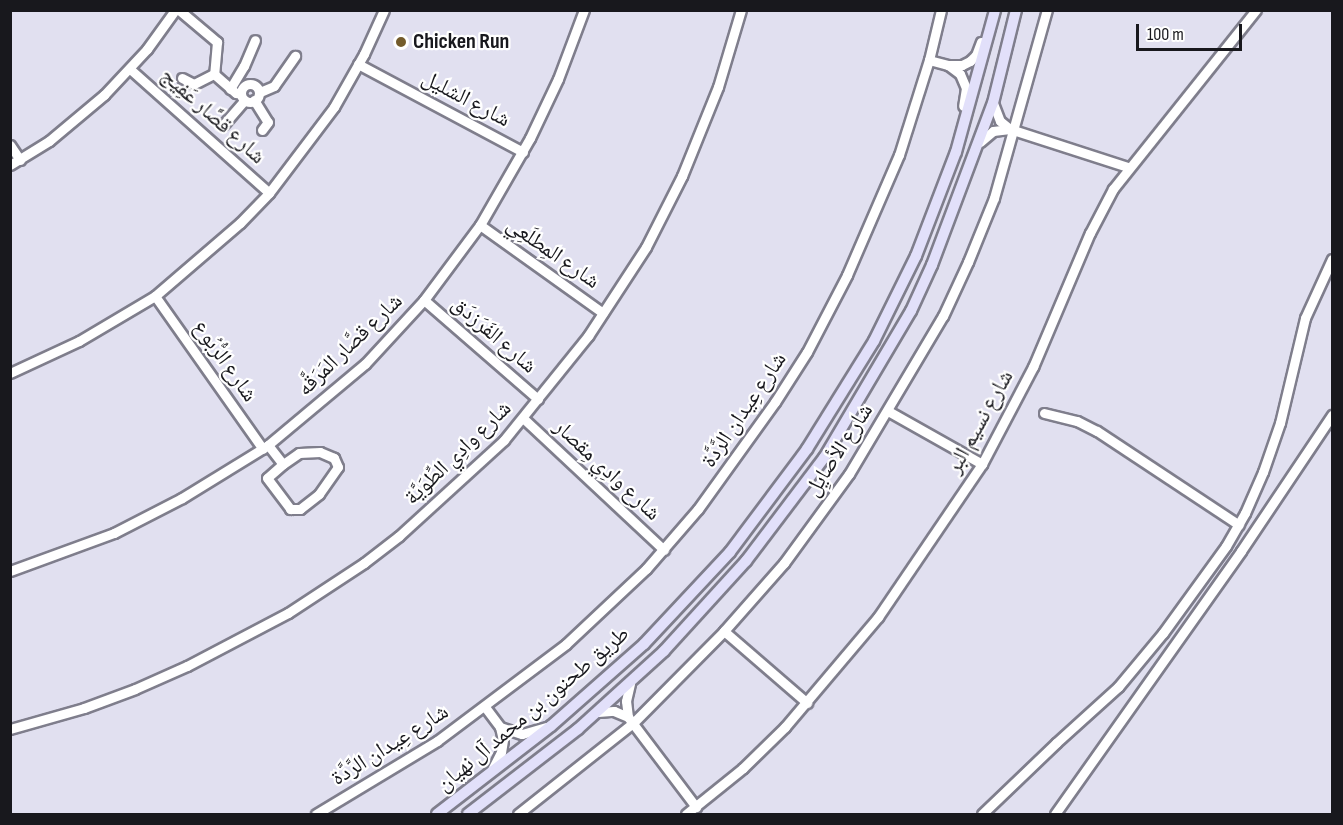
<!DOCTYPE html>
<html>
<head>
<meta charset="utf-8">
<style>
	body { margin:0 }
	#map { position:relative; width:1343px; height:825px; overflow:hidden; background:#e1e0f0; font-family:"Sofia Sans Condensed","Noto Naskh Arabic",sans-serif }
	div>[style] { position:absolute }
	.roads { filter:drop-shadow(2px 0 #7f7e8c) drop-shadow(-2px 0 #7f7e8c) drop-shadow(0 2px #7f7e8c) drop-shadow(0 -2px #7f7e8c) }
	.minor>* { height:9px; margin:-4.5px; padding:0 4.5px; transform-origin:4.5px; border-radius:4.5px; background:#fff }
	.minor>.ring { margin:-4.5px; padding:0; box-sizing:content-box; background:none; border:9px solid #fff; border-radius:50% }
	.major>* { height:10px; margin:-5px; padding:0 5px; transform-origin:5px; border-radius:5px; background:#e2e0fa }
	.dots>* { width:16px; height:16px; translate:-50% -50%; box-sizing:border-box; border:3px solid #fff; border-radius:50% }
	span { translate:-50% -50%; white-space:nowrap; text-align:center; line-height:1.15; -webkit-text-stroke:4.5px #fff; paint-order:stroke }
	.poi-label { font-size:22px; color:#18181d; font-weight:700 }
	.left { translate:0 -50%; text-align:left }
	.street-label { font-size:22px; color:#18181d }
	.frame { position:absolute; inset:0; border:12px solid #18181d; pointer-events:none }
	.scale { position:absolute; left:1136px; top:24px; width:106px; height:27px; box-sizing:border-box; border:3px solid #18181d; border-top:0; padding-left:8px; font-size:18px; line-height:21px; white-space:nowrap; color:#18181d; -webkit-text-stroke:4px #fff; paint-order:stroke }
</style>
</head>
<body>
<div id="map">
	<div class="roads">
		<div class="minor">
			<i style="left:179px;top:10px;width:50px;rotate:40.1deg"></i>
			<i style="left:217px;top:42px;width:32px;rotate:95deg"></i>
			<i style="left:214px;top:74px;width:29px;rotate:41deg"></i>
			<i style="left:236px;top:93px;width:5px;rotate:11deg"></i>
			<i style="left:929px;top:60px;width:20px;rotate:15deg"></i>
			<i style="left:948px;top:65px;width:15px;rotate:37deg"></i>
			<i style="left:960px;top:74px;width:15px;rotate:67deg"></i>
			<i style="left:966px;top:88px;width:18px;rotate:99deg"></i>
			<i style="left:358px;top:64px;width:187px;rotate:28.1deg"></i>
			<i style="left:948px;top:65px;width:14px"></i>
			<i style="left:962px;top:65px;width:9px;rotate:-27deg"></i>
			<i style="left:970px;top:61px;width:8px;rotate:-45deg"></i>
			<i style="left:976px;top:55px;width:14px;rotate:-69deg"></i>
			<i style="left:130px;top:69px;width:186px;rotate:41.7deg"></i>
			<i style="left:182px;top:78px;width:13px;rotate:27deg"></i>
			<i style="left:194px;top:84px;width:22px;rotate:-27deg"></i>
			<i class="ring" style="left:241px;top:84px;width:9px;height:9px"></i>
			<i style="left:230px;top:89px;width:27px;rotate:-59deg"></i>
			<i style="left:244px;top:66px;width:28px;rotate:-67deg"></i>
			<i style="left:260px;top:92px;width:15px;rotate:-23deg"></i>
			<i style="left:274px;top:86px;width:37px;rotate:-55deg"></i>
			<i style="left:254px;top:100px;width:26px;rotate:58deg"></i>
			<i style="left:268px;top:122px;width:10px;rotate:127deg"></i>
			<i style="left:993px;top:103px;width:19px;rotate:69deg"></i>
			<i style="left:1000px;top:121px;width:13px;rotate:39deg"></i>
			<i style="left:223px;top:125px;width:33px;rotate:-49deg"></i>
			<i style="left:980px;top:142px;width:17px;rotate:-40deg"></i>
			<i style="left:993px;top:131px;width:17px;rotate:-7deg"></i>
			<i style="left:1010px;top:129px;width:124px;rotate:17.9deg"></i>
			<i style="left:10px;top:145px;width:18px;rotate:56deg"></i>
			<i style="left:10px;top:165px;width:46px;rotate:-31.6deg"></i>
			<i style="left:49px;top:141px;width:72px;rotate:-39.9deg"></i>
			<i style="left:104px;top:95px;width:63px;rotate:-46.9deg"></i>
			<i style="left:147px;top:49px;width:48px;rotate:-54.3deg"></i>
			<i style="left:480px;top:225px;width:151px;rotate:35.6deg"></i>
			<i style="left:155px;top:296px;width:187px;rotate:54.8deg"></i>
			<i style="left:424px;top:300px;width:151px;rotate:41deg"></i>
			<i style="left:10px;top:373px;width:76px;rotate:-24.9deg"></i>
			<i style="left:79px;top:341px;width:88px;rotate:-30.6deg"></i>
			<i style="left:155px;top:296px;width:112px;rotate:-40.7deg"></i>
			<i style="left:240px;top:223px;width:42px;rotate:-46deg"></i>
			<i style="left:269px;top:193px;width:108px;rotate:-52.9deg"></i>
			<i style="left:334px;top:107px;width:61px;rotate:-60.5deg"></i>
			<i style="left:364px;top:54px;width:48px;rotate:-65.6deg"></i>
			<i style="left:888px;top:411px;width:108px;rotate:29.4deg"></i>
			<i style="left:1044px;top:413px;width:34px;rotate:14deg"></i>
			<i style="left:1077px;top:421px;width:22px;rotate:27deg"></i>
			<i style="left:1097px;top:431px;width:170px;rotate:33.5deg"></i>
			<i style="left:523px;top:418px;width:193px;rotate:43.1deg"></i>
			<i style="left:268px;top:445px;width:24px;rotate:52deg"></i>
			<i style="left:283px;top:464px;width:21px;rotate:139deg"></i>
			<i style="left:267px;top:478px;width:39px;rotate:53deg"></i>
			<i style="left:290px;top:509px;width:10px"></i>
			<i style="left:300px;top:509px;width:24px;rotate:-38deg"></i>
			<i style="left:319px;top:494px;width:33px;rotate:-55deg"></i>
			<i style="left:338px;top:467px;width:10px;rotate:-114deg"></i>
			<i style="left:334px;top:458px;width:15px;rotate:-157deg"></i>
			<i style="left:320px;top:452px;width:21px;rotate:177deg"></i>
			<i style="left:299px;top:453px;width:19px;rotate:145deg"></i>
			<i style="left:10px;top:571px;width:111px;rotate:-20.1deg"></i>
			<i style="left:114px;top:533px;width:76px;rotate:-27.2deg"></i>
			<i style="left:182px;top:498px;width:101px;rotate:-31.6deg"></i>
			<i style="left:268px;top:445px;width:126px;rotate:-39.9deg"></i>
			<i style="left:365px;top:364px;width:87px;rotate:-47.3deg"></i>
			<i style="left:424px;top:300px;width:94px;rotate:-53.3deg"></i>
			<i style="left:480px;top:225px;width:100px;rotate:-60.1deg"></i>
			<i style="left:530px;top:138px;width:65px;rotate:-64.6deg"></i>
			<i style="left:558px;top:79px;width:74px;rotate:-69.4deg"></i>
			<i style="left:724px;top:631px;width:110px;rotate:40.9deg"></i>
			<i style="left:485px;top:707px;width:25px;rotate:53deg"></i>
			<i style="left:500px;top:727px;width:13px;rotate:77deg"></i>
			<i style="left:503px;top:740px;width:12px;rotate:99deg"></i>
			<i style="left:501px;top:752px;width:20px;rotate:117deg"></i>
			<i style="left:598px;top:712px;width:16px;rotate:-4deg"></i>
			<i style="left:614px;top:711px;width:15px;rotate:23deg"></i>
			<i style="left:628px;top:717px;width:113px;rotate:52.9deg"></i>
			<i style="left:628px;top:717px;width:16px;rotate:-97deg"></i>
			<i style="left:626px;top:701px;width:18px;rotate:-77deg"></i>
			<i style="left:500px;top:727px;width:23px;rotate:18deg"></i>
			<i style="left:522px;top:734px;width:25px;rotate:-16deg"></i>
			<i style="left:10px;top:729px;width:77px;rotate:-15.8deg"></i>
			<i style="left:84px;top:708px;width:54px;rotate:-20.4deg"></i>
			<i style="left:135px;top:689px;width:57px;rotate:-23.9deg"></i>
			<i style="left:187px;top:666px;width:114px;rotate:-27.7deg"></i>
			<i style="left:288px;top:613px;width:91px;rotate:-33.3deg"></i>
			<i style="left:364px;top:563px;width:44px;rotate:-37.6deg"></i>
			<i style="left:399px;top:536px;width:142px;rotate:-42.4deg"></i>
			<i style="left:504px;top:440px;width:134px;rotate:-51.1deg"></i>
			<i style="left:588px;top:336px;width:106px;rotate:-56.9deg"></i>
			<i style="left:646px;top:247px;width:80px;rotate:-63.1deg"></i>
			<i style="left:682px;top:176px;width:96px;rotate:-68deg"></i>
			<i style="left:718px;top:87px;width:80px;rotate:-73.4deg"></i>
			<i style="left:316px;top:814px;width:141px;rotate:-31.1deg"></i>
			<i style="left:437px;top:741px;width:161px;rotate:-36.9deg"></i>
			<i style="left:566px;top:644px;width:110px;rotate:-43.2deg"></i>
			<i style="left:646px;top:569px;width:79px;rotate:-49.1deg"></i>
			<i style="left:698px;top:509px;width:132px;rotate:-54.3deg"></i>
			<i style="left:775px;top:402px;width:59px;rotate:-57.4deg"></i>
			<i style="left:807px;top:352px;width:87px;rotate:-62.5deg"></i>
			<i style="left:847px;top:275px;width:131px;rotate:-66.6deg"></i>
			<i style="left:899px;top:155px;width:100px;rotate:-72.5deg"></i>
			<i style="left:929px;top:60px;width:51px;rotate:-76.5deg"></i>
			<i style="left:518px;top:814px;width:147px;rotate:-38.4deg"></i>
			<i style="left:633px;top:723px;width:129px;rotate:-45.3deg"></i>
			<i style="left:724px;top:631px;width:91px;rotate:-48.6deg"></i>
			<i style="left:784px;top:563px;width:110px;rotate:-53.9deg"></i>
			<i style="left:849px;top:474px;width:184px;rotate:-59.3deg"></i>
			<i style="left:943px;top:316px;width:60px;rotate:-65.2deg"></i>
			<i style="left:968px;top:262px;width:69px;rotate:-67.9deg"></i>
			<i style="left:994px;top:198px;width:195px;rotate:-74.3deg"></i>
			<i style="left:686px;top:814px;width:73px;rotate:-38.9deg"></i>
			<i style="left:743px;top:768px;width:59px;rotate:-44.3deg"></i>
			<i style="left:785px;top:727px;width:144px;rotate:-49.8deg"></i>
			<i style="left:878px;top:617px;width:185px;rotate:-55.8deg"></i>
			<i style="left:982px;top:464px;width:110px;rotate:-62.3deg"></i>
			<i style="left:1033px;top:367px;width:146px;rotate:-67deg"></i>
			<i style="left:1090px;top:233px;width:50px;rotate:-62.4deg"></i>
			<i style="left:1113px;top:189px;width:229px;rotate:-51.4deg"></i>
			<i style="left:982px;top:814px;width:103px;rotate:-43.8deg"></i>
			<i style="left:1056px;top:743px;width:84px;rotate:-42.1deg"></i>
			<i style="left:1118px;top:687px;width:70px;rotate:-50.2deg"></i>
			<i style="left:1163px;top:633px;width:107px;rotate:-54.1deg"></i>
			<i style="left:1226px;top:546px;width:38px;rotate:-60deg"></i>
			<i style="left:1245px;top:513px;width:45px;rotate:-66.3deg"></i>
			<i style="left:1263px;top:472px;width:52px;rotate:-70.9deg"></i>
			<i style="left:1280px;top:423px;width:108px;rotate:-76.6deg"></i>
			<i style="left:1305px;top:318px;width:65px;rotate:-65.4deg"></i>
			<i style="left:1055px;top:814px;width:322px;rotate:-54.7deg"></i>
			<i style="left:1241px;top:551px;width:164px;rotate:-56.2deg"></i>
		</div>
		<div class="major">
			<i style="left:437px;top:814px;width:144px;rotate:-37.7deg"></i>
			<i style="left:551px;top:726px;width:124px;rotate:-41.4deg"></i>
			<i style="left:644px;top:644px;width:126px;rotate:-46.9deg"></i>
			<i style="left:730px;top:552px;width:129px;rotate:-53.2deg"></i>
			<i style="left:807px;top:449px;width:127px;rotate:-58.2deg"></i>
			<i style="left:874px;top:341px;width:95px;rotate:-63.7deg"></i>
			<i style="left:916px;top:256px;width:111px;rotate:-69deg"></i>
			<i style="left:956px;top:152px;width:147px;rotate:-74.6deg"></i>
			<i style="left:468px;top:814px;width:139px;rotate:-37.7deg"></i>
			<i style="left:578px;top:729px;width:116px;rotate:-42.2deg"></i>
			<i style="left:664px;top:651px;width:122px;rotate:-47.7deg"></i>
			<i style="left:746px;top:561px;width:129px;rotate:-52.9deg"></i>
			<i style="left:824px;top:458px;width:171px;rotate:-59.4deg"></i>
			<i style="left:911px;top:311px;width:51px;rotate:-65.5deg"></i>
			<i style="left:932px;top:265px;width:173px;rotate:-69.4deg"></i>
			<i style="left:993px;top:103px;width:96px;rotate:-76.1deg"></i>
		</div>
	</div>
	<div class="dots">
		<i style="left:401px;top:42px;background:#735b2b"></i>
	</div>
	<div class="poi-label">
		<span class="left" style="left:413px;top:42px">Chicken Run</span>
	</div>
	<div class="street-label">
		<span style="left:466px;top:99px;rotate:28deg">شارع الشليل</span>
		<span style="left:213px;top:116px;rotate:42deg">شارع قصَّار عَفِيج</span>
		<span style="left:553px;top:253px;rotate:35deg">شارع المِطلَعِي</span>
		<span style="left:494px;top:335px;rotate:41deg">شارع الفَرَزدَق</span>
		<span style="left:350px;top:345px;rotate:-44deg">شارع قصَّار المَرَقَّه</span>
		<span style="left:225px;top:361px;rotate:55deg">شارع الرُّبُوع</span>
		<span style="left:744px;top:410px;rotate:-56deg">شارع عِيدان الرَّدَّة</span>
		<span style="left:980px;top:422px;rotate:-61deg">شارع نسيم البر</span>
		<span style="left:839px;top:450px;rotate:-57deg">شارع الأصايِل</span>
		<span style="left:458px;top:453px;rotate:-44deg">شارع وادِي الطِّوَيَّة</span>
		<span style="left:607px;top:470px;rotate:43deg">شارع وادِي مِقصار</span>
		<span style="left:533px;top:709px;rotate:-40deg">طريق طحنون بن محمد آل نهيان</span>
		<span style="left:390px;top:745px;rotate:-32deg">شارع عِيدان الرَّدَّة</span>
	</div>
	<div class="frame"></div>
	<div class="scale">100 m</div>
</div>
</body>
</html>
